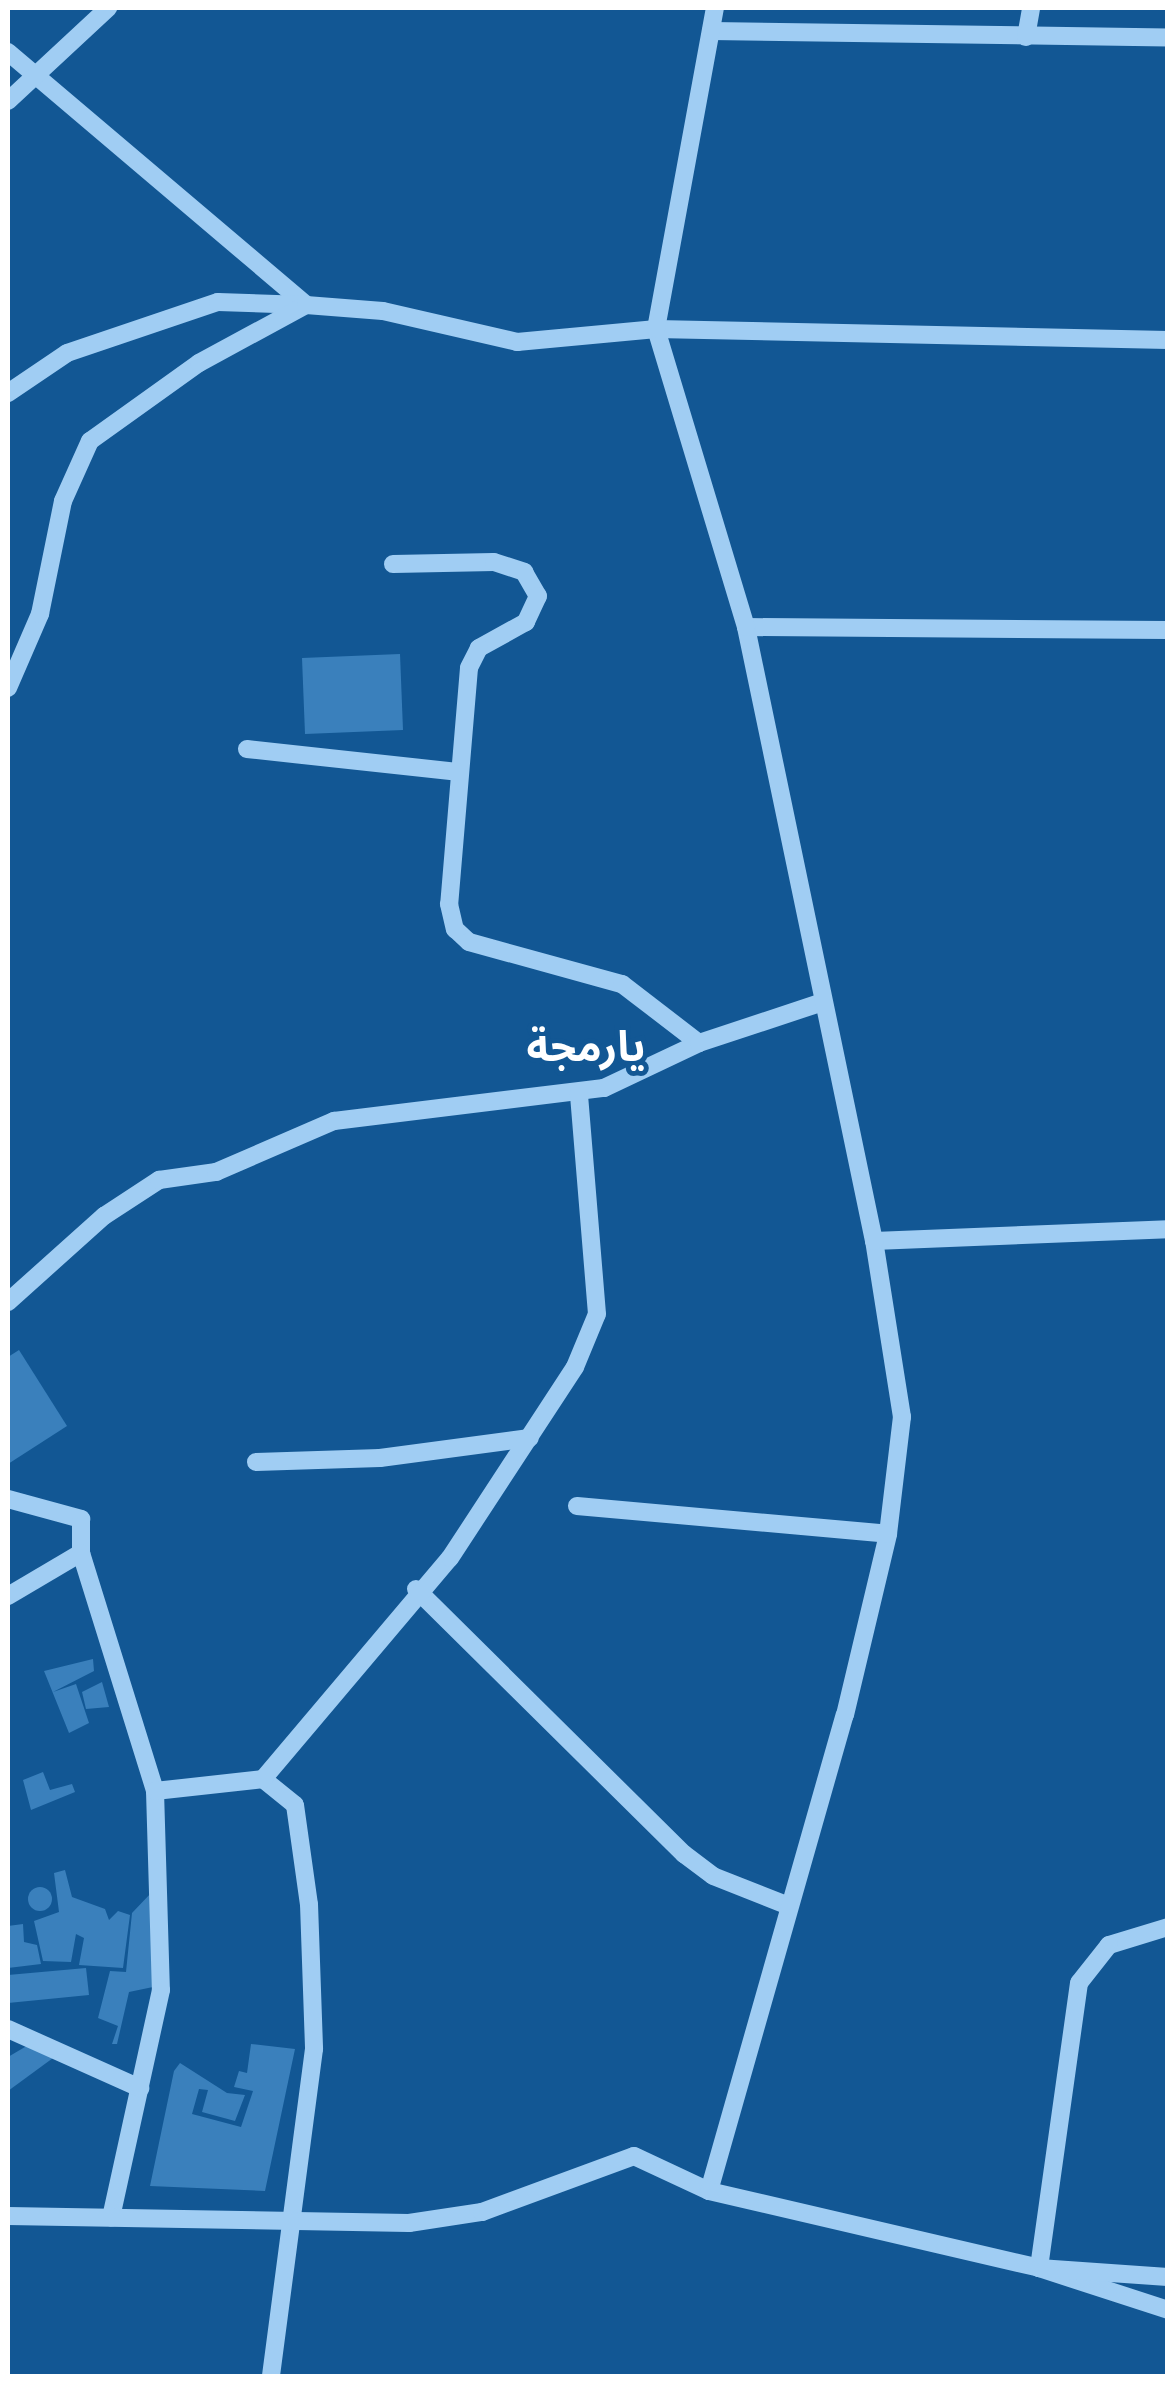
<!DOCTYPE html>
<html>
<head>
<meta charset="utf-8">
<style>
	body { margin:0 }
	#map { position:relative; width:1175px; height:2384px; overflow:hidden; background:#125794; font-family:"IBM Plex Sans","Noto Sans Arabic",sans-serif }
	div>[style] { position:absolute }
	.building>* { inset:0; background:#3a80bc }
	.round { border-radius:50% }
	.minor>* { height:18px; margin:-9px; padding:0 9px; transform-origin:9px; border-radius:9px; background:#a0cdf3 }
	span { translate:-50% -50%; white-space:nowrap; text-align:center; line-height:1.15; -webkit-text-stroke:10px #125794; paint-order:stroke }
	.district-label { font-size:42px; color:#fff; font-weight:700 }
	.frame { position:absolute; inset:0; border:10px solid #fff; pointer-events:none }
</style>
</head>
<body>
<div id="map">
	<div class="building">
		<i style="clip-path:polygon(400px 654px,403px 730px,305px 734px,302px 658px)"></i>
		<i style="clip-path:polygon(19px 1350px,67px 1426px,8px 1464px,8px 1357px)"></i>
		<i style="clip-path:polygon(93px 1659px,94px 1671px,53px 1692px,76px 1684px,89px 1723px,69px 1733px,44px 1671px)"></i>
		<i style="clip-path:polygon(102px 1682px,109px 1707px,86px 1709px,82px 1692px)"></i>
		<i style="clip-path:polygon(43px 1772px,50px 1790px,72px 1784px,75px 1792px,31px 1810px,23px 1780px)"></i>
		<i style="clip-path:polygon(65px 1870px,72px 1897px,105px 1909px,109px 1920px,118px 1911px,130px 1915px,123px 1968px,79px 1965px,84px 1938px,76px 1934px,71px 1962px,43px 1961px,34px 1921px,59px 1912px,54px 1873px)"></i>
		<i class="round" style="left:28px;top:1887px;width:24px;height:24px"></i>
		<i style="clip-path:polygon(152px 1892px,153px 1987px,129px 1992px,117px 2044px,112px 2044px,118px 2026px,98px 2018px,110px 1971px,126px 1972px,132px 1913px)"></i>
		<i style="clip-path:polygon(23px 1924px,24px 1942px,37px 1945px,41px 1964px,8px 1968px,8px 1926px)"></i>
		<i style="clip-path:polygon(86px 1968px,89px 1995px,8px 2003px,8px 1975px)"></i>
		<i style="clip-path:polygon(30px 2044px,53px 2058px,8px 2091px,8px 2057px)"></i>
		<i style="clip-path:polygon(251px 2044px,295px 2049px,265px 2191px,150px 2186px,174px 2071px,180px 2063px,227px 2093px,245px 2095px,235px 2121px,202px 2112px,208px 2090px,199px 2089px,192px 2114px,241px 2127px,253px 2091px,234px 2087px,239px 2071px,247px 2073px)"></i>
	</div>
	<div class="minor">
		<i style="left:711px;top:31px;width:457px;rotate:0.8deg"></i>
		<i style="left:1026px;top:37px;width:29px;rotate:-80deg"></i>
		<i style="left:8px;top:52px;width:391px;rotate:40.3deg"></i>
		<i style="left:8px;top:101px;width:137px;rotate:-42.9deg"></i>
		<i style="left:8px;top:393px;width:71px;rotate:-34.1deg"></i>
		<i style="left:67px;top:353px;width:159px;rotate:-18.7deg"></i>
		<i style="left:218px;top:302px;width:88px;rotate:2deg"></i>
		<i style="left:393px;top:564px;width:101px;rotate:-1.1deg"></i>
		<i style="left:494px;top:562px;width:32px;rotate:18deg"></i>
		<i style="left:524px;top:572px;width:28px;rotate:60deg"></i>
		<i style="left:538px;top:596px;width:29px;rotate:115deg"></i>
		<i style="left:526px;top:622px;width:54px;rotate:151deg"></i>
		<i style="left:479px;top:648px;width:22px;rotate:117deg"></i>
		<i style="left:469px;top:668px;width:237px;rotate:94.8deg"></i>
		<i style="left:449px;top:904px;width:26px;rotate:77deg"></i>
		<i style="left:455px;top:929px;width:19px;rotate:43deg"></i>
		<i style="left:469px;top:942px;width:159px;rotate:15.4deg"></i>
		<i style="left:622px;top:984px;width:97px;rotate:37.5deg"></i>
		<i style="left:746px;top:627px;width:422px;rotate:0.4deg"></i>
		<i style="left:8px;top:688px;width:81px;rotate:-66.6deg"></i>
		<i style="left:40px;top:614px;width:115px;rotate:-78.5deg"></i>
		<i style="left:63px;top:501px;width:66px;rotate:-65.8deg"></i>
		<i style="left:90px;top:441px;width:134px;rotate:-35.6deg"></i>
		<i style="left:199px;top:363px;width:122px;rotate:-28.5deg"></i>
		<i style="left:306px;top:305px;width:77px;rotate:4.5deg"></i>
		<i style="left:383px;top:311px;width:138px;rotate:13deg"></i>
		<i style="left:517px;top:342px;width:140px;rotate:-5.3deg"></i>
		<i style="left:656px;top:329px;width:512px;rotate:1.23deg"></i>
		<i style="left:247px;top:749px;width:214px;rotate:6.2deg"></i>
		<i style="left:874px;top:1241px;width:294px;rotate:-2.3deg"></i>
		<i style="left:8px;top:1302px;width:129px;rotate:-41.9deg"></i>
		<i style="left:104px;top:1216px;width:66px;rotate:-33.2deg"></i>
		<i style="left:159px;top:1180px;width:58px;rotate:-8deg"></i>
		<i style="left:216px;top:1172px;width:129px;rotate:-23.4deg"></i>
		<i style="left:334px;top:1121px;width:272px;rotate:-7deg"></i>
		<i style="left:604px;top:1088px;width:105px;rotate:-25.3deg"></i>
		<i style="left:699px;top:1043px;width:127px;rotate:-18.3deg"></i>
		<i style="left:256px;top:1462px;width:124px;rotate:-1.8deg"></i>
		<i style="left:380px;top:1458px;width:151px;rotate:-7.6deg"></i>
		<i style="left:8px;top:1499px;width:76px;rotate:15.3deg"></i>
		<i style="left:81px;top:1519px;width:34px;rotate:90deg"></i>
		<i style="left:577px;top:1506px;width:312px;rotate:5.1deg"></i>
		<i style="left:416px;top:1589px;width:377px;rotate:44.7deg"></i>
		<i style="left:684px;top:1854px;width:36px;rotate:37deg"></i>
		<i style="left:713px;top:1876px;width:82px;rotate:21.5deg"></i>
		<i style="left:8px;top:1596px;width:85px;rotate:-30.5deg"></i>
		<i style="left:81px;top:1553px;width:249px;rotate:72.7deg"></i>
		<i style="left:155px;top:1791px;width:199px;rotate:88.3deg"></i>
		<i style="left:161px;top:1990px;width:233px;rotate:102.4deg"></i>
		<i style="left:263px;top:1779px;width:41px;rotate:39.1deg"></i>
		<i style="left:295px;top:1805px;width:100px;rotate:82deg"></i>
		<i style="left:309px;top:1904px;width:145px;rotate:88deg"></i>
		<i style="left:314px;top:2049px;width:330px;rotate:97.5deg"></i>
		<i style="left:155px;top:1791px;width:109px;rotate:-6.3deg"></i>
		<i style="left:263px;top:1779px;width:289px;rotate:-49.8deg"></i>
		<i style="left:450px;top:1558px;width:228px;rotate:-56.8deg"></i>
		<i style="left:575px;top:1367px;width:57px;rotate:-67.5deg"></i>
		<i style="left:597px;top:1314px;width:221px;rotate:-94.7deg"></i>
		<i style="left:1168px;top:1927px;width:62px;rotate:163deg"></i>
		<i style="left:1109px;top:1945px;width:48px;rotate:128.3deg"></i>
		<i style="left:1079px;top:1983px;width:288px;rotate:98deg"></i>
		<i style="left:1039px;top:2268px;width:136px;rotate:18deg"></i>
		<i style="left:8px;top:2029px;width:145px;rotate:24.1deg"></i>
		<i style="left:709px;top:2191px;width:495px;rotate:-74.1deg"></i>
		<i style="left:845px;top:1715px;width:186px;rotate:-76.6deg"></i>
		<i style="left:888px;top:1534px;width:118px;rotate:-83.2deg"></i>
		<i style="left:902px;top:1417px;width:178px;rotate:-99deg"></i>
		<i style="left:874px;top:1241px;width:627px;rotate:-101.78deg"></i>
		<i style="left:746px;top:627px;width:311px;rotate:-106.8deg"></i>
		<i style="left:656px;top:329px;width:326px;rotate:-79.6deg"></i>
		<i style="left:8px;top:2216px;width:401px;rotate:1deg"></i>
		<i style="left:409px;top:2223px;width:74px;rotate:-8.6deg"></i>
		<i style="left:482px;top:2212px;width:162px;rotate:-20.2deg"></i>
		<i style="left:634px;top:2156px;width:83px;rotate:25deg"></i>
		<i style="left:709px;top:2191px;width:339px;rotate:13.1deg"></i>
		<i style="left:1039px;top:2268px;width:129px;rotate:4deg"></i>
	</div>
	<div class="district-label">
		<span style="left:586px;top:1046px">يارمجة</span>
	</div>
	<div class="frame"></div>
</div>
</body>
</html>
